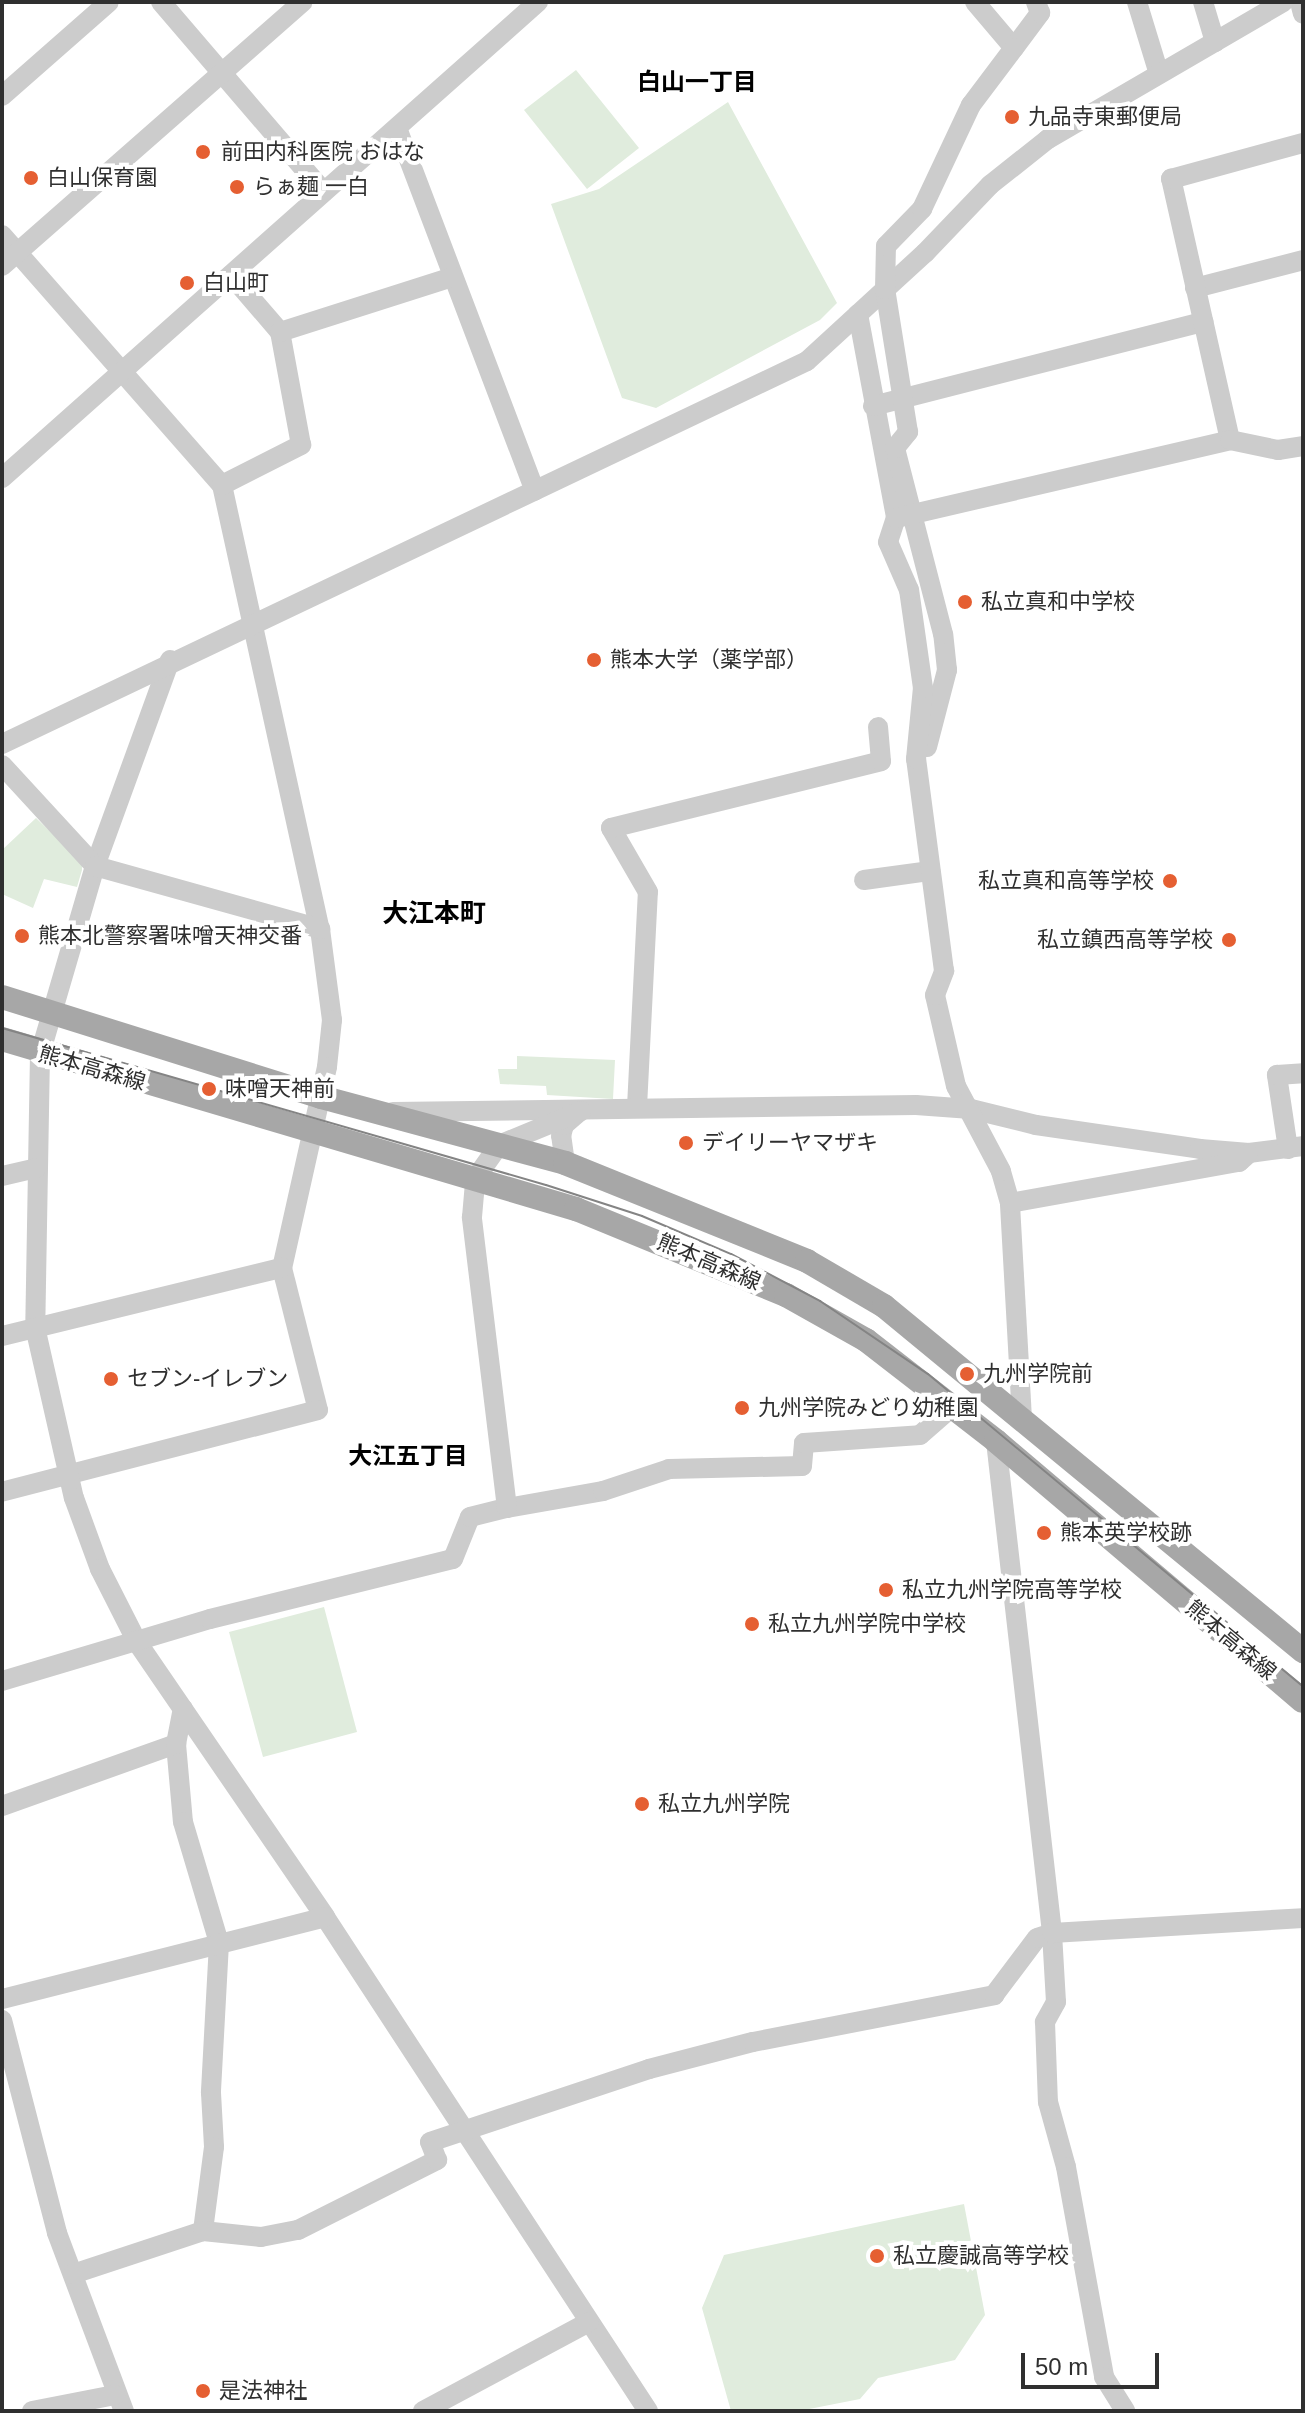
<!DOCTYPE html>
<html>
<head>
<meta charset="utf-8">
<style>
	body { margin:0 }
	#map { position:relative; width:1305px; height:2413px; overflow:hidden; background:#fff; font-family:Helvetica,"Noto Sans JP",sans-serif }
	div>[style] { position:absolute }
	.green>* { inset:0; background:#e0ecdd }
	.minor>* { height:20px; margin:-10px; padding:0 10px; transform-origin:10px; border-radius:10px; background:#ccc }
	.major>* { height:24px; margin:-12px; padding:0 12px; transform-origin:12px; border-radius:12px; background:#a7a7a7 }
	.tram>* { height:2px; margin:-1px; padding:0 1px; transform-origin:1px; border-radius:1px; background:#848484 }
	.dots>* { width:22px; height:22px; translate:-50% -50%; box-sizing:border-box; border:4px solid #fff; border-radius:50% }
	span { translate:-50% -50%; white-space:nowrap; text-align:center; line-height:1.15; -webkit-text-stroke:8px #fff; paint-order:stroke }
	.poi-label { font-size:22px; color:#2f2f2f }
	.left { translate:0 -50%; text-align:left }
	.right { translate:-100% -50%; text-align:right }
	.street-label { font-size:22px; color:#2f2f2f }
	.neighbourhood-label { font-size:24px; color:#000; font-weight:700 }
	.quarter-label { font-size:26px; color:#000; font-weight:700 }
	.frame { position:absolute; inset:0; border:4px solid #2f2f2f; pointer-events:none }
	.scale { position:absolute; left:1021px; top:2353px; width:138px; height:36px; box-sizing:border-box; border:4px solid #2f2f2f; border-top:0; padding-left:10px; font-size:24px; line-height:28px; white-space:nowrap; color:#2f2f2f; -webkit-text-stroke:6px #fff; paint-order:stroke }
</style>
</head>
<body>
<div id="map">
	<div class="green">
		<i style="clip-path:polygon(576px 70px,639px 148px,587px 189px,524px 110px)"></i>
		<i style="clip-path:polygon(728px 102px,837px 303px,820px 320px,656px 408px,622px 398px,551px 204px,599px 189px)"></i>
		<i style="clip-path:polygon(36px 818px,82px 862px,82px 870px,77px 887px,44px 879px,33px 908px,2px 894px,2px 850px)"></i>
		<i style="clip-path:polygon(517px 1056px,615px 1060px,613px 1099px,547px 1095px,546px 1086px,500px 1084px,498px 1069px,517px 1069px)"></i>
		<i style="clip-path:polygon(324px 1607px,357px 1732px,263px 1757px,229px 1632px)"></i>
		<i style="clip-path:polygon(964px 2204px,985px 2315px,955px 2360px,878px 2378px,860px 2399px,799px 2411px,731px 2411px,702px 2308px,724px 2255px)"></i>
	</div>
	<div class="minor">
		<i style="left:161px;top:2px;width:250px;rotate:49.4deg"></i>
		<i style="left:975px;top:2px;width:60px;rotate:49.7deg"></i>
		<i style="left:1014px;top:48px;width:44px;rotate:-53.4deg"></i>
		<i style="left:1040px;top:13px;width:12px;rotate:-110deg"></i>
		<i style="left:1137px;top:2px;width:75px;rotate:73deg"></i>
		<i style="left:1203px;top:2px;width:42px;rotate:73.3deg"></i>
		<i style="left:1300px;top:2px;width:12px;rotate:76deg"></i>
		<i style="left:2px;top:96px;width:142px;rotate:-41.3deg"></i>
		<i style="left:397px;top:128px;width:388px;rotate:69.2deg"></i>
		<i style="left:2px;top:235px;width:333px;rotate:48.7deg"></i>
		<i style="left:222px;top:485px;width:455px;rotate:77.6deg"></i>
		<i style="left:320px;top:929px;width:92px;rotate:82.5deg"></i>
		<i style="left:332px;top:1020px;width:47px;rotate:96.1deg"></i>
		<i style="left:327px;top:1067px;width:206px;rotate:102.6deg"></i>
		<i style="left:282px;top:1268px;width:146px;rotate:75.8deg"></i>
		<i style="left:318px;top:1410px;width:326px;rotate:165.5deg"></i>
		<i style="left:2px;top:266px;width:400px;rotate:-41.3deg"></i>
		<i style="left:231px;top:275px;width:75px;rotate:49.3deg"></i>
		<i style="left:1195px;top:288px;width:112px;rotate:-14.5deg"></i>
		<i style="left:858px;top:314px;width:208px;rotate:79.4deg"></i>
		<i style="left:873px;top:406px;width:341px;rotate:-14.3deg"></i>
		<i style="left:1230px;top:440px;width:268px;rotate:-102.7deg"></i>
		<i style="left:1171px;top:179px;width:137px;rotate:-15.3deg"></i>
		<i style="left:2px;top:478px;width:717px;rotate:-41.61deg"></i>
		<i style="left:222px;top:485px;width:89px;rotate:-26.9deg"></i>
		<i style="left:301px;top:445px;width:115px;rotate:-100.5deg"></i>
		<i style="left:280px;top:332px;width:181px;rotate:-17.7deg"></i>
		<i style="left:170px;top:660px;width:219px;rotate:110deg"></i>
		<i style="left:95px;top:866px;width:196px;rotate:106.3deg"></i>
		<i style="left:40px;top:1054px;width:273px;rotate:91deg"></i>
		<i style="left:35px;top:1327px;width:175px;rotate:77.2deg"></i>
		<i style="left:74px;top:1498px;width:76px;rotate:69.9deg"></i>
		<i style="left:100px;top:1569px;width:82px;rotate:63.1deg"></i>
		<i style="left:137px;top:1642px;width:333px;rotate:55.6deg"></i>
		<i style="left:325px;top:1917px;width:590px;rotate:56.82deg"></i>
		<i style="left:2px;top:744px;width:891px;rotate:-25.44deg"></i>
		<i style="left:807px;top:361px;width:160px;rotate:-42.5deg"></i>
		<i style="left:925px;top:253px;width:94px;rotate:-46.3deg"></i>
		<i style="left:990px;top:185px;width:74px;rotate:-38.4deg"></i>
		<i style="left:1048px;top:139px;width:272px;rotate:-30.2deg"></i>
		<i style="left:927px;top:747px;width:80px;rotate:-75.4deg"></i>
		<i style="left:947px;top:670px;width:36px;rotate:-96deg"></i>
		<i style="left:943px;top:634px;width:192px;rotate:-104.5deg"></i>
		<i style="left:895px;top:448px;width:21px;rotate:-51deg"></i>
		<i style="left:908px;top:432px;width:145px;rotate:-99.1deg"></i>
		<i style="left:885px;top:289px;width:43px;rotate:-88.7deg"></i>
		<i style="left:886px;top:246px;width:52px;rotate:-45.8deg"></i>
		<i style="left:922px;top:209px;width:115px;rotate:-64.8deg"></i>
		<i style="left:971px;top:105px;width:71px;rotate:-53deg"></i>
		<i style="left:2px;top:765px;width:137px;rotate:47.4deg"></i>
		<i style="left:95px;top:866px;width:234px;rotate:15.6deg"></i>
		<i style="left:864px;top:880px;width:67px;rotate:-7.8deg"></i>
		<i style="left:637px;top:1107px;width:215px;rotate:-87.1deg"></i>
		<i style="left:648px;top:892px;width:74px;rotate:-120deg"></i>
		<i style="left:611px;top:828px;width:278px;rotate:-13.9deg"></i>
		<i style="left:881px;top:761px;width:34px;rotate:-95deg"></i>
		<i style="left:393px;top:1112px;width:523px;rotate:-0.77deg"></i>
		<i style="left:916px;top:1105px;width:55px;rotate:4.2deg"></i>
		<i style="left:971px;top:1109px;width:67px;rotate:13.8deg"></i>
		<i style="left:1036px;top:1125px;width:166px;rotate:8.3deg"></i>
		<i style="left:1200px;top:1149px;width:49px;rotate:4.7deg"></i>
		<i style="left:1249px;top:1153px;width:54px;rotate:-7.4deg"></i>
		<i style="left:1288px;top:1149px;width:75px;rotate:-98.5deg"></i>
		<i style="left:1277px;top:1075px;width:26px;rotate:-4deg"></i>
		<i style="left:565px;top:1163px;width:27px;rotate:-98deg"></i>
		<i style="left:561px;top:1136px;width:11px;rotate:-75deg"></i>
		<i style="left:564px;top:1125px;width:18px;rotate:-41deg"></i>
		<i style="left:2px;top:1176px;width:35px;rotate:-13deg"></i>
		<i style="left:1010px;top:1203px;width:233px;rotate:-10.2deg"></i>
		<i style="left:1239px;top:1162px;width:12px;rotate:-42deg"></i>
		<i style="left:2px;top:1336px;width:288px;rotate:-13.7deg"></i>
		<i style="left:1022px;top:1419px;width:216px;rotate:-93.2deg"></i>
		<i style="left:1010px;top:1203px;width:33px;rotate:-106deg"></i>
		<i style="left:1001px;top:1171px;width:96px;rotate:-117.9deg"></i>
		<i style="left:956px;top:1086px;width:93px;rotate:-103deg"></i>
		<i style="left:935px;top:995px;width:26px;rotate:-69deg"></i>
		<i style="left:944px;top:971px;width:214px;rotate:-97.5deg"></i>
		<i style="left:916px;top:759px;width:71px;rotate:-84.4deg"></i>
		<i style="left:923px;top:688px;width:99px;rotate:-98.1deg"></i>
		<i style="left:909px;top:590px;width:52px;rotate:-113.6deg"></i>
		<i style="left:888px;top:542px;width:25px;rotate:-72deg"></i>
		<i style="left:896px;top:518px;width:343px;rotate:-13.1deg"></i>
		<i style="left:1230px;top:440px;width:49px;rotate:11.8deg"></i>
		<i style="left:1278px;top:450px;width:25px;rotate:-9deg"></i>
		<i style="left:996px;top:1441px;width:495px;rotate:83.5deg"></i>
		<i style="left:1052px;top:1933px;width:69px;rotate:86.7deg"></i>
		<i style="left:1056px;top:2002px;width:23px;rotate:119deg"></i>
		<i style="left:1045px;top:2022px;width:80px;rotate:87.9deg"></i>
		<i style="left:1048px;top:2102px;width:67px;rotate:74.5deg"></i>
		<i style="left:1066px;top:2167px;width:213px;rotate:79.7deg"></i>
		<i style="left:1104px;top:2377px;width:40px;rotate:58deg"></i>
		<i style="left:507px;top:1508px;width:97px;rotate:-10deg"></i>
		<i style="left:603px;top:1491px;width:70px;rotate:-18.4deg"></i>
		<i style="left:669px;top:1469px;width:133px;rotate:-1.3deg"></i>
		<i style="left:802px;top:1466px;width:23px;rotate:-85deg"></i>
		<i style="left:804px;top:1443px;width:116px;rotate:-3.9deg"></i>
		<i style="left:920px;top:1435px;width:43px;rotate:-41.2deg"></i>
		<i style="left:2px;top:1681px;width:217px;rotate:-16.6deg"></i>
		<i style="left:210px;top:1619px;width:250px;rotate:-13.9deg"></i>
		<i style="left:453px;top:1559px;width:45px;rotate:-68deg"></i>
		<i style="left:470px;top:1517px;width:38px;rotate:-14deg"></i>
		<i style="left:507px;top:1508px;width:293px;rotate:-96.9deg"></i>
		<i style="left:472px;top:1217px;width:38px;rotate:-85deg"></i>
		<i style="left:475px;top:1179px;width:42px;rotate:-54.8deg"></i>
		<i style="left:499px;top:1145px;width:89px;rotate:-22.5deg"></i>
		<i style="left:176px;top:1744px;width:78px;rotate:84.9deg"></i>
		<i style="left:183px;top:1822px;width:126px;rotate:73.4deg"></i>
		<i style="left:219px;top:1943px;width:150px;rotate:93.1deg"></i>
		<i style="left:211px;top:2093px;width:54px;rotate:86.8deg"></i>
		<i style="left:214px;top:2147px;width:85px;rotate:97.5deg"></i>
		<i style="left:2px;top:1806px;width:185px;rotate:-19.6deg"></i>
		<i style="left:176px;top:1744px;width:36px;rotate:-79deg"></i>
		<i style="left:2px;top:1999px;width:333px;rotate:-14.2deg"></i>
		<i style="left:2px;top:2020px;width:220px;rotate:75.5deg"></i>
		<i style="left:57px;top:2233px;width:190px;rotate:69.4deg"></i>
		<i style="left:73px;top:2274px;width:137px;rotate:-18.3deg"></i>
		<i style="left:203px;top:2231px;width:58px;rotate:5.9deg"></i>
		<i style="left:261px;top:2237px;width:38px;rotate:-11deg"></i>
		<i style="left:298px;top:2230px;width:156px;rotate:-26.7deg"></i>
		<i style="left:437px;top:2160px;width:19px;rotate:-111deg"></i>
		<i style="left:430px;top:2142px;width:231px;rotate:-18.4deg"></i>
		<i style="left:649px;top:2069px;width:107px;rotate:-14.6deg"></i>
		<i style="left:753px;top:2042px;width:246px;rotate:-11deg"></i>
		<i style="left:994px;top:1995px;width:71px;rotate:-53deg"></i>
		<i style="left:1037px;top:1938px;width:16px;rotate:-18deg"></i>
		<i style="left:1052px;top:1933px;width:251px;rotate:-3.4deg"></i>
		<i style="left:32px;top:2411px;width:85px;rotate:-10.9deg"></i>
		<i style="left:423px;top:2411px;width:188px;rotate:-28.2deg"></i>
	</div>
	<div class="major">
		<i style="left:2px;top:997px;width:334px;rotate:17.4deg"></i>
		<i style="left:321px;top:1097px;width:253px;rotate:15.1deg"></i>
		<i style="left:565px;top:1163px;width:261px;rotate:22deg"></i>
		<i style="left:807px;top:1261px;width:89px;rotate:30.3deg"></i>
		<i style="left:884px;top:1306px;width:543px;rotate:39.47deg"></i>
		<i style="left:2px;top:1039px;width:599px;rotate:16.5deg"></i>
		<i style="left:576px;top:1209px;width:227px;rotate:22.3deg"></i>
		<i style="left:786px;top:1295px;width:92px;rotate:29.4deg"></i>
		<i style="left:866px;top:1340px;width:165px;rotate:37.8deg"></i>
		<i style="left:996px;top:1441px;width:402px;rotate:40.3deg"></i>
	</div>
	<div class="tram">
		<i style="left:2px;top:1028px;width:566px;rotate:16.1deg"></i>
		<i style="left:546px;top:1185px;width:101px;rotate:17.9deg"></i>
		<i style="left:642px;top:1216px;width:97px;rotate:23.1deg"></i>
		<i style="left:731px;top:1254px;width:101px;rotate:27.8deg"></i>
		<i style="left:820px;top:1301px;width:130px;rotate:34.1deg"></i>
		<i style="left:928px;top:1374px;width:488px;rotate:39.8deg"></i>
	</div>
	<div class="dots">
		<i style="left:1012px;top:117px;background:#e55f32"></i>
		<i style="left:203px;top:152px;background:#e55f32"></i>
		<i style="left:31px;top:178px;background:#e55f32"></i>
		<i style="left:237px;top:187px;background:#e55f32"></i>
		<i style="left:187px;top:283px;background:#e55f32"></i>
		<i style="left:965px;top:602px;background:#e55f32"></i>
		<i style="left:594px;top:660px;background:#e55f32"></i>
		<i style="left:1170px;top:881px;background:#e55f32"></i>
		<i style="left:22px;top:936px;background:#e55f32"></i>
		<i style="left:1229px;top:940px;background:#e55f32"></i>
		<i style="left:209px;top:1089px;background:#e55f32"></i>
		<i style="left:686px;top:1143px;background:#e55f32"></i>
		<i style="left:967px;top:1374px;background:#e55f32"></i>
		<i style="left:111px;top:1379px;background:#e55f32"></i>
		<i style="left:742px;top:1408px;background:#e55f32"></i>
		<i style="left:1044px;top:1533px;background:#e55f32"></i>
		<i style="left:886px;top:1590px;background:#e55f32"></i>
		<i style="left:752px;top:1624px;background:#e55f32"></i>
		<i style="left:642px;top:1804px;background:#e55f32"></i>
		<i style="left:877px;top:2256px;background:#e55f32"></i>
		<i style="left:203px;top:2391px;background:#e55f32"></i>
	</div>
	<div class="poi-label">
		<span class="left" style="left:1028px;top:117px">九品寺東郵便局</span>
		<span class="left" style="left:221px;top:152px">前田内科医院 おはな</span>
		<span class="left" style="left:47px;top:178px">白山保育園</span>
		<span class="left" style="left:253px;top:187px">らぁ麺 一白</span>
		<span class="left" style="left:203px;top:283px">白山町</span>
		<span class="left" style="left:981px;top:602px">私立真和中学校</span>
		<span class="left" style="left:610px;top:660px">熊本大学（薬学部）</span>
		<span class="right" style="left:1154px;top:881px">私立真和高等学校</span>
		<span class="left" style="left:38px;top:936px">熊本北警察署味噌天神交番</span>
		<span class="right" style="left:1213px;top:940px">私立鎮西高等学校</span>
		<span class="left" style="left:225px;top:1089px">味噌天神前</span>
		<span class="left" style="left:702px;top:1143px">デイリーヤマザキ</span>
		<span class="left" style="left:983px;top:1374px">九州学院前</span>
		<span class="left" style="left:127px;top:1379px">セブン-イレブン</span>
		<span class="left" style="left:758px;top:1408px">九州学院みどり幼稚園</span>
		<span class="left" style="left:1060px;top:1533px">熊本英学校跡</span>
		<span class="left" style="left:902px;top:1590px">私立九州学院高等学校</span>
		<span class="left" style="left:768px;top:1624px">私立九州学院中学校</span>
		<span class="left" style="left:658px;top:1804px">私立九州学院</span>
		<span class="left" style="left:893px;top:2256px">私立慶誠高等学校</span>
		<span class="left" style="left:219px;top:2391px">是法神社</span>
	</div>
	<div class="street-label">
		<span style="left:92px;top:1068px;rotate:16deg">熊本高森線</span>
		<span style="left:709px;top:1262px;rotate:23deg">熊本高森線</span>
		<span style="left:1231px;top:1640px;rotate:40deg">熊本高森線</span>
	</div>
	<div class="neighbourhood-label">
		<span style="left:697px;top:82px">白山一丁目</span>
		<span style="left:408px;top:1456px">大江五丁目</span>
	</div>
	<div class="quarter-label">
		<span style="left:434px;top:914px">大江本町</span>
	</div>
	<div class="frame"></div>
	<div class="scale">50 m</div>
</div>
</body>
</html>
